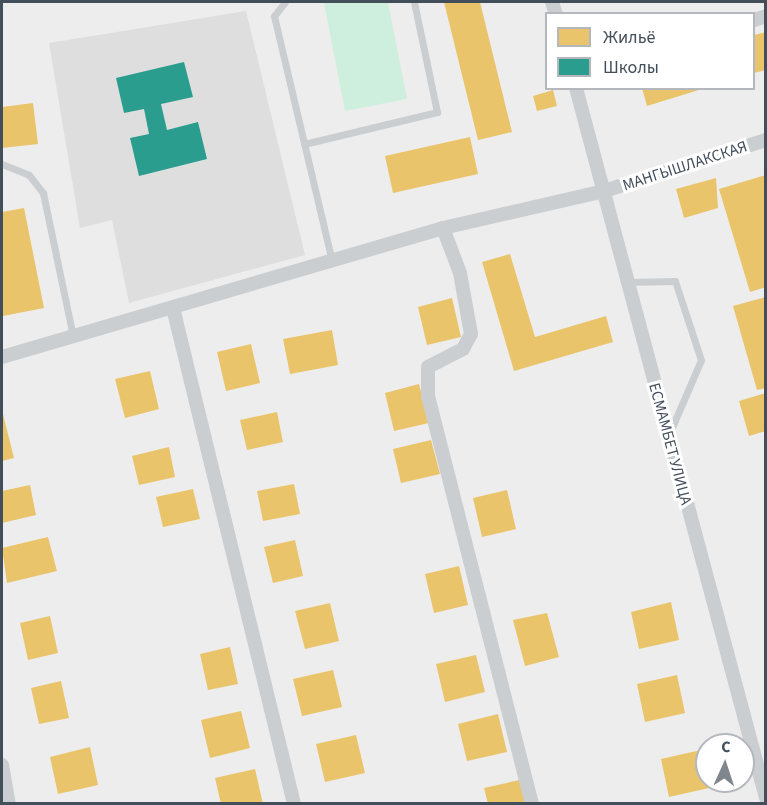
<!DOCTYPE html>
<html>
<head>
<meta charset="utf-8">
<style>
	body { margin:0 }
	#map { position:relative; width:767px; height:805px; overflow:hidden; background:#eeeded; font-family:"Source Sans 3",sans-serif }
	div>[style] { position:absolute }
	.education>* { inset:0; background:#dfdedf }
	.green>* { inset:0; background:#cfefde }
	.homes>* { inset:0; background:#e9c46a }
	.schools>* { inset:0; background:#2a9d8f }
	.lane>* { height:7px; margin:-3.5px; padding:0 3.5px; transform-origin:3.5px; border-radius:3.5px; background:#cbced1 }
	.street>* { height:14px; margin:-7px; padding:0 7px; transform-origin:7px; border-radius:7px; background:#cbced1 }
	span { translate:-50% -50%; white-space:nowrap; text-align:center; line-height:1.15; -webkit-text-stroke:6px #fff; paint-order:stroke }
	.street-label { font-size:16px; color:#434e5b }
	.frame { position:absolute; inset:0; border:3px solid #434e5b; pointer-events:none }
	.legend { position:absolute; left:545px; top:12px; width:210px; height:78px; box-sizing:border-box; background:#fff; border:2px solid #b4b8bd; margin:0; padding:8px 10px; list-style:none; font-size:18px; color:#434e5b }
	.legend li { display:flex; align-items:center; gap:12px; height:30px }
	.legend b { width:30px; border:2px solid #b4b8bd }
	.north { position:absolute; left:695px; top:733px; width:60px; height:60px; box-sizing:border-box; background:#fff; border:2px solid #b4b8bd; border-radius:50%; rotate:3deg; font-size:16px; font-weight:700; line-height:24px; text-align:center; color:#434e5b }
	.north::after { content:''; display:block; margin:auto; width:21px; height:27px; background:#7f868e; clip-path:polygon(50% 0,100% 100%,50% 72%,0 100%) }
</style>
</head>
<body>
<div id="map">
	<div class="education">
		<i style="clip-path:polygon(246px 11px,305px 255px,129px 303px,112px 220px,80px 228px,49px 43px)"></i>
	</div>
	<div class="green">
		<i style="clip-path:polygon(388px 2px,407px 99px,345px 111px,324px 3px)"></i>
	</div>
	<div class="homes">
		<i style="clip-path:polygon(444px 2px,480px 2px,512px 132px,478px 140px)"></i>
		<i style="clip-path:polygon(766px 32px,766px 70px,754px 73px,754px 35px)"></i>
		<i style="clip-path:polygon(642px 88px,702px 88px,702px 89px,647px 106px)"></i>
		<i style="clip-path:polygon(553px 90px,557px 106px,537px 111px,533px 96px)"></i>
		<i style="clip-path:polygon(33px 103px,38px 144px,2px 148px,2px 107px)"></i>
		<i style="clip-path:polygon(470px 137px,478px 174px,393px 193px,385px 156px)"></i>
		<i style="clip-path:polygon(766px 175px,766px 287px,750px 292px,719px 189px)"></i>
		<i style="clip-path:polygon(716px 178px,718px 208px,684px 218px,676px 189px)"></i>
		<i style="clip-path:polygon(24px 208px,44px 308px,3px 316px,2px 212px)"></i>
		<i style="clip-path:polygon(510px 254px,535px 337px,606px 316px,613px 342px,514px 371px,482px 262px)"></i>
		<i style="clip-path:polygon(766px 297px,766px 388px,757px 390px,733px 306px)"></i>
		<i style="clip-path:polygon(452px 298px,461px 337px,427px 345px,418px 307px)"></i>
		<i style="clip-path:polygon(332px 330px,338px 365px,290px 374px,283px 339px)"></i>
		<i style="clip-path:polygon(251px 344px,260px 383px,226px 391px,217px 352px)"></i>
		<i style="clip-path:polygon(150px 371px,159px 409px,125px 418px,115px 379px)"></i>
		<i style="clip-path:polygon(419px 384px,429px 423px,394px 431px,385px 393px)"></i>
		<i style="clip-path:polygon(766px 393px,766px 431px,749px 436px,739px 401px)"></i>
		<i style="clip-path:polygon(2px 410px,14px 458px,2px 461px)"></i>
		<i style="clip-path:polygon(277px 412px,283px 442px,247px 450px,240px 420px)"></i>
		<i style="clip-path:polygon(431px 440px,440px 474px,401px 483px,393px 449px)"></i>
		<i style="clip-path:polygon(169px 447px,175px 477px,139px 485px,132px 456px)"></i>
		<i style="clip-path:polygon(294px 484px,300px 514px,263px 521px,257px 491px)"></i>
		<i style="clip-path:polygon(30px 485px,36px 515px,2px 523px,2px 491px)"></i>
		<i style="clip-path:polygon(193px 489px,200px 519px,163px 527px,156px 497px)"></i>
		<i style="clip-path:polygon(507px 490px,516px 529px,482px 537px,473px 498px)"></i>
		<i style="clip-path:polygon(48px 537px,57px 571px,7px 583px,2px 548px)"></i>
		<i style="clip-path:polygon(295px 540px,303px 576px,273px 583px,264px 547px)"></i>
		<i style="clip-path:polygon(459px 566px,468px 605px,434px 613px,425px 574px)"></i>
		<i style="clip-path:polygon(671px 602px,679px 640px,639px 649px,631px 612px)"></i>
		<i style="clip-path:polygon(330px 603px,339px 641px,305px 649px,295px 611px)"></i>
		<i style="clip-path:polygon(547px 613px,559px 657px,525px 666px,513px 620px)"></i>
		<i style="clip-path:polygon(50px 616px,58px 653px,28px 660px,20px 623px)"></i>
		<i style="clip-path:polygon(230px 647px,238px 684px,208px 690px,200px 654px)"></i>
		<i style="clip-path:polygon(476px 655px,485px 692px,445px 702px,436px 664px)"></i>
		<i style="clip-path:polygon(333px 670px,342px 707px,302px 716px,293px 679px)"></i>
		<i style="clip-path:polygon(677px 675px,685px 713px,645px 722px,637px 684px)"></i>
		<i style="clip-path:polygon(61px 681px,69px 718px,39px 724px,31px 688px)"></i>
		<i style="clip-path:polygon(241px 711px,250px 748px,210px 758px,201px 720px)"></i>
		<i style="clip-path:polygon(498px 714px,507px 752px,467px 761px,458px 724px)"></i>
		<i style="clip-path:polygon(356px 735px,365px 773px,325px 782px,316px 744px)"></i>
		<i style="clip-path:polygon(90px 747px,98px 785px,58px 794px,50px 757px)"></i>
		<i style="clip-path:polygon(701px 750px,709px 788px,669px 797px,661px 759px)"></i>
		<i style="clip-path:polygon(255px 769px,263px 804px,221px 804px,215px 778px)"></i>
		<i style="clip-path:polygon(524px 779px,530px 804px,488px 804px,484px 788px)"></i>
	</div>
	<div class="schools">
		<i style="clip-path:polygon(184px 62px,193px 97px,161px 104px,167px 130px,198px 122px,207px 159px,139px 176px,130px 138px,149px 134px,144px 109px,124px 113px,116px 78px)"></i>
	</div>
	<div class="lane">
		<i style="left:285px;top:2px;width:18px;rotate:128deg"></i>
		<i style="left:274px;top:16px;width:252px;rotate:76.7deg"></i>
		<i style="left:304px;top:144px;width:137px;rotate:-13.5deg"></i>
		<i style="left:437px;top:112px;width:112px;rotate:-101.8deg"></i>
		<i style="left:2px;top:164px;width:29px;rotate:22deg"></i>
		<i style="left:29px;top:175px;width:23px;rotate:52deg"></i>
		<i style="left:43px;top:193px;width:147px;rotate:78.2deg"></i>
		<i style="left:627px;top:282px;width:48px;rotate:-1.2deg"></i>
		<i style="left:675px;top:281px;width:83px;rotate:71.8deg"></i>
		<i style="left:701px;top:360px;width:78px;rotate:113.3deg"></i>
	</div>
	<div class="street">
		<i style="left:552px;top:2px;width:13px;rotate:72deg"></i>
		<i style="left:754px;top:20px;width:13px;rotate:-18deg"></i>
		<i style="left:576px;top:88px;width:735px;rotate:75.02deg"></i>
		<i style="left:443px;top:228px;width:48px;rotate:69.3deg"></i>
		<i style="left:460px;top:273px;width:62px;rotate:79.8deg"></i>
		<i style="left:471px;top:334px;width:17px;rotate:118deg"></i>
		<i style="left:463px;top:349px;width:39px;rotate:153deg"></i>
		<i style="left:428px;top:367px;width:29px;rotate:90deg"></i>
		<i style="left:428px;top:396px;width:421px;rotate:75.7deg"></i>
		<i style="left:173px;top:308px;width:511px;rotate:76.29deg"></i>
		<i style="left:2px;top:357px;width:459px;rotate:-16.3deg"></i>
		<i style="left:443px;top:228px;width:165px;rotate:-12.9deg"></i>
		<i style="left:604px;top:191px;width:170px;rotate:-17.5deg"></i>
		<i style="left:2px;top:765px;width:40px;rotate:80deg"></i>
	</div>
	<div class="street-label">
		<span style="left:685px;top:166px;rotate:-18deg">МАНГЫШЛАКСКАЯ</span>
		<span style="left:670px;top:444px;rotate:75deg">ЕСМАМБЕТ УЛИЦА</span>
	</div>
	<div class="frame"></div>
	<ul class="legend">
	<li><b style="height:16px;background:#e9c46a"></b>Жильё</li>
	<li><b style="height:16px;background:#2a9d8f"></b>Школы</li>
	</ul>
	<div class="north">С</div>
</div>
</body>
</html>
